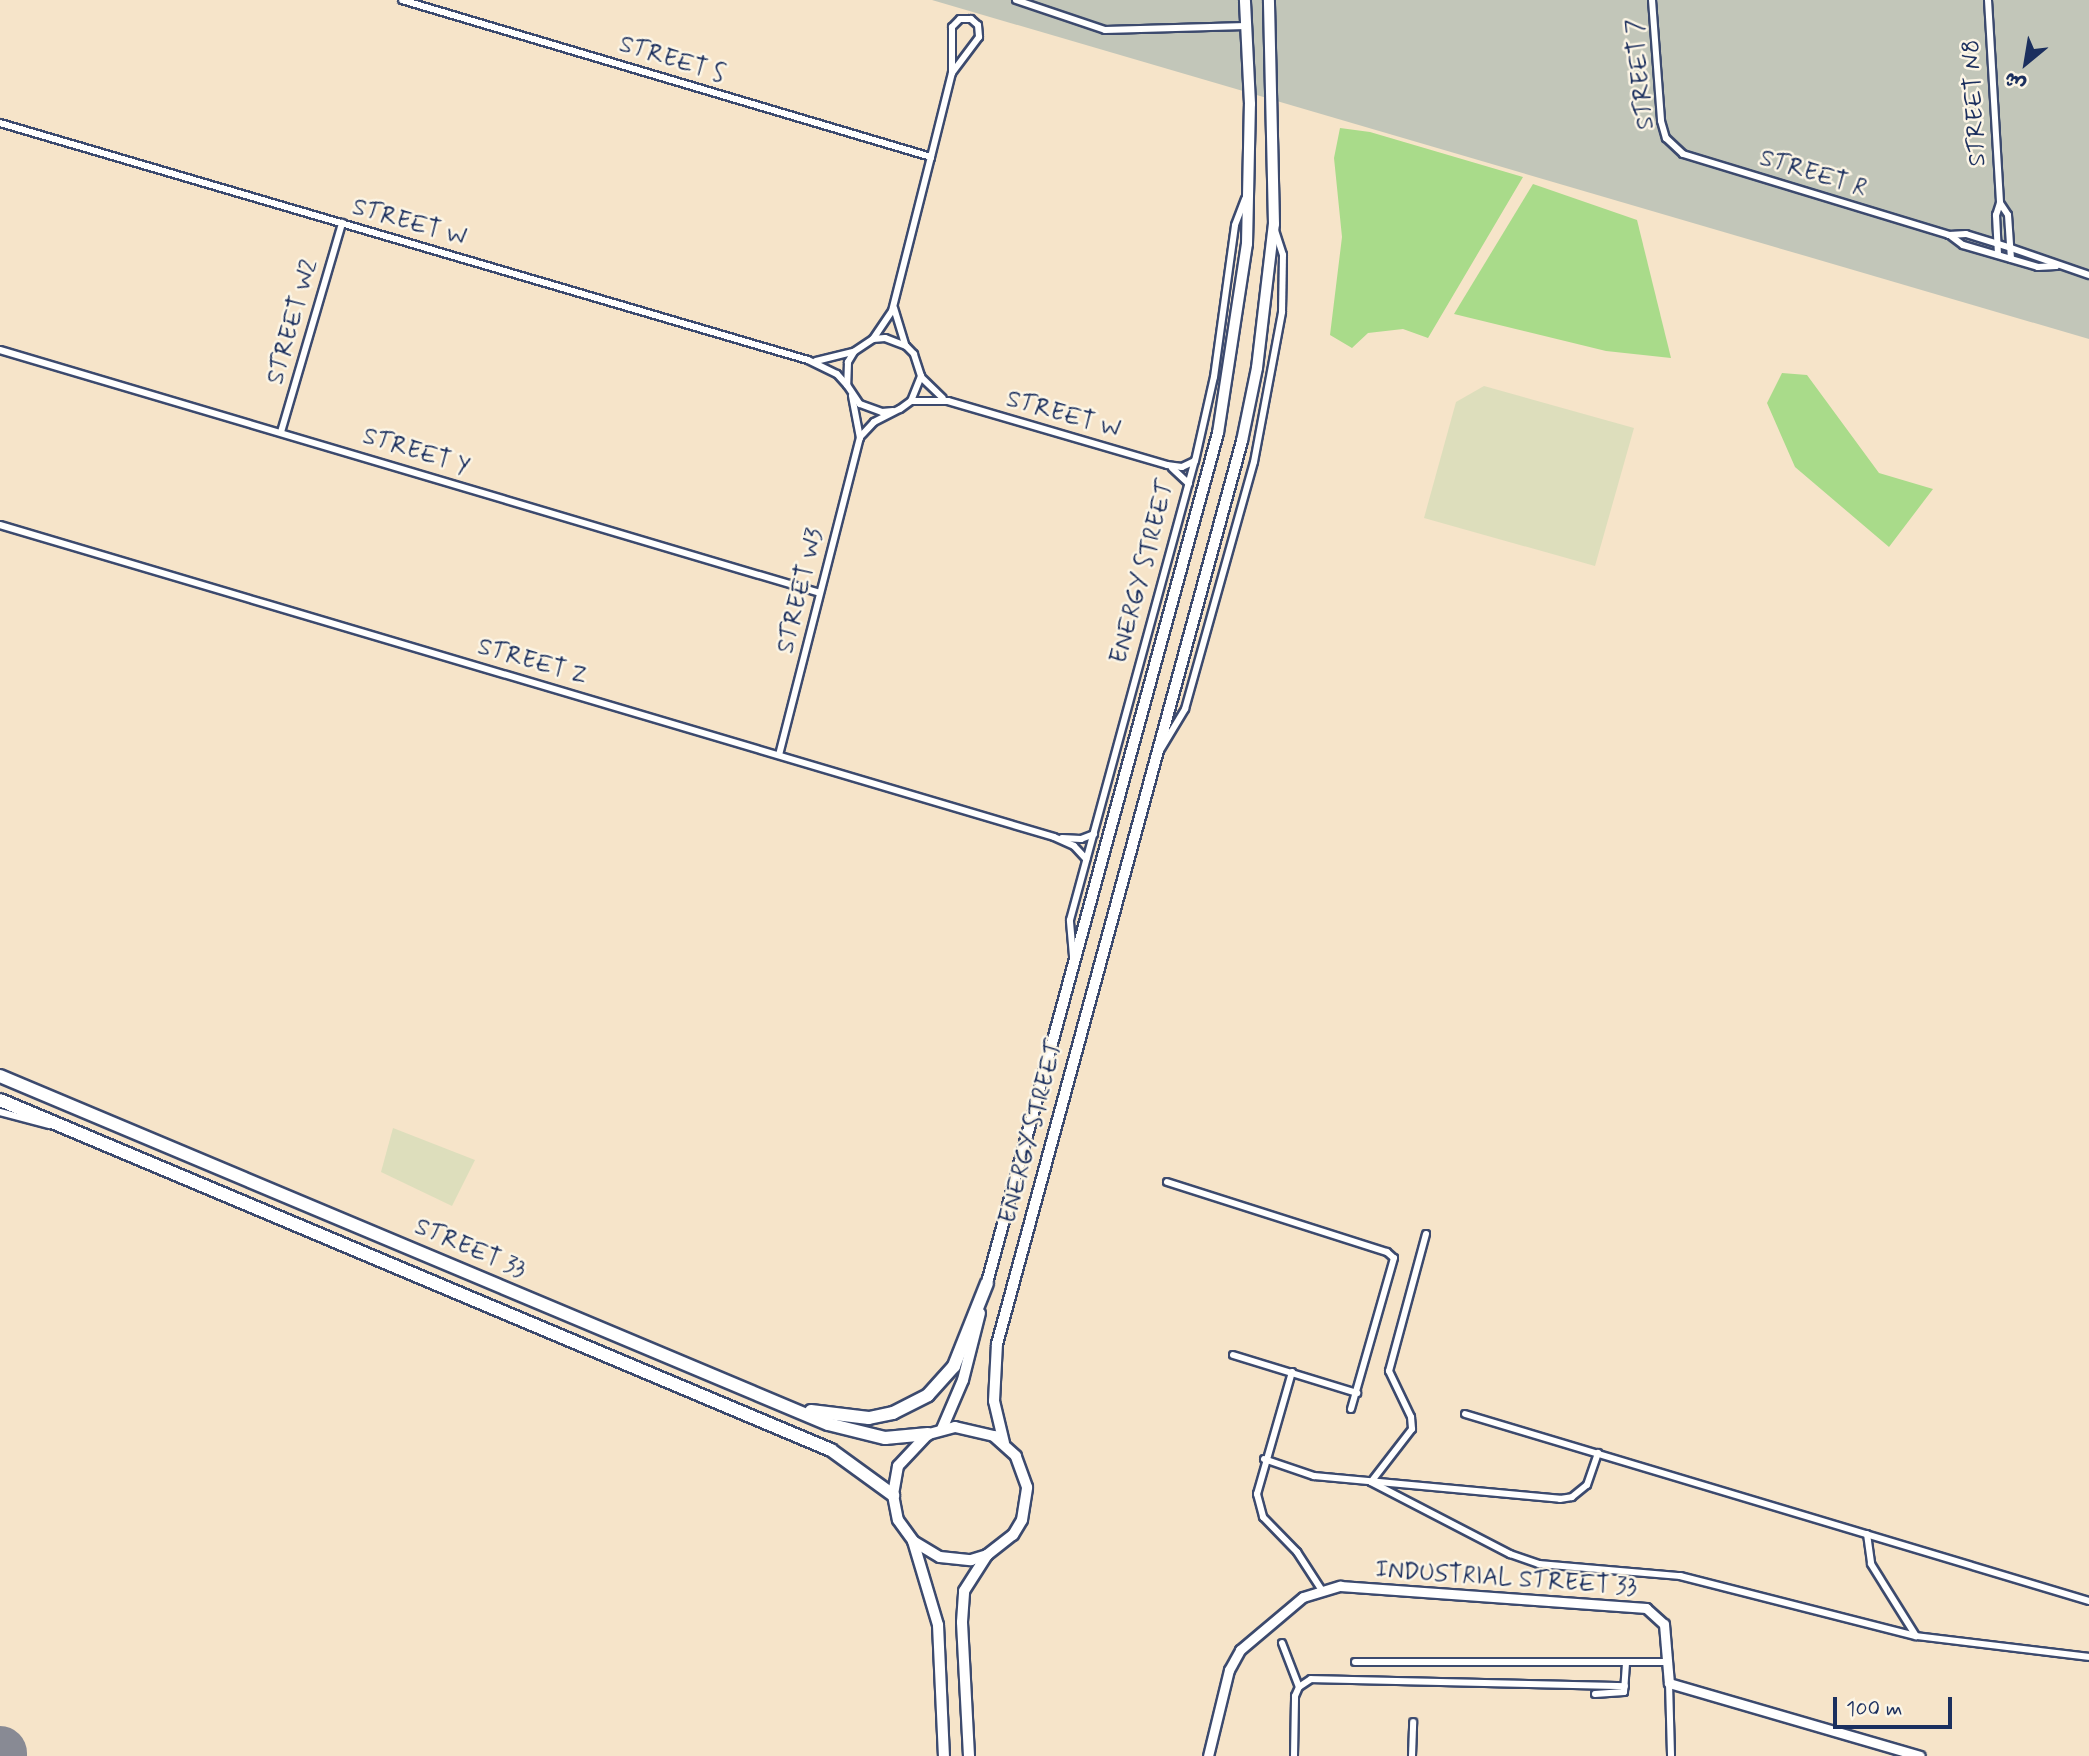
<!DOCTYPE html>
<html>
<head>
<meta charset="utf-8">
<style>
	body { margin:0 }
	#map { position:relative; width:2089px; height:1756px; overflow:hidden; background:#f6e4c9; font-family:Mynerve,"Playpen Sans Arabic",sans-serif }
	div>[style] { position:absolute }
	.built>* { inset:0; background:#dddebc }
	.industrial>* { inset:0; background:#c2c6b9 }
	.green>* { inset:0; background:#a9db8a }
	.runway>* { height:54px; margin:-27px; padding:0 27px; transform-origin:27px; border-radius:27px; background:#888a94 }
	.roads { filter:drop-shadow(2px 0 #3c4a6e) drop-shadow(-2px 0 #3c4a6e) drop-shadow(0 2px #3c4a6e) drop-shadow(0 -2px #3c4a6e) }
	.street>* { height:6px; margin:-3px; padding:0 3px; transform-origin:3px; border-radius:3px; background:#fff }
	.secondary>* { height:9px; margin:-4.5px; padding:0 4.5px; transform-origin:4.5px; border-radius:4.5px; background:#fff }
	.primary>* { height:10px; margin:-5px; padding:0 5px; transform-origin:5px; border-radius:5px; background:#fff }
	.highway>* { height:12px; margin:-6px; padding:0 6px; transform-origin:6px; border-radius:6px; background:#fff }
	span { translate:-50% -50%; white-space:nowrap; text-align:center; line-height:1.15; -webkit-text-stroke:5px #fcf5e5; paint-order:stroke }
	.street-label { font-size:24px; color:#1b2f5e }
	.north { position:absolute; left:1991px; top:28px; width:70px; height:70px; -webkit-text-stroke:5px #fcf5e5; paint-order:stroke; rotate:210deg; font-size:19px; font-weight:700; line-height:28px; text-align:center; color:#1b2f5e }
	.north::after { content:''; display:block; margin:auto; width:24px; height:32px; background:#1b2f5e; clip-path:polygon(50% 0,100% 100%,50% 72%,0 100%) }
	.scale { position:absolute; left:1833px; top:1697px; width:119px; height:32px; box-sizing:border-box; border:4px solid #1b2f5e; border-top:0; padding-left:9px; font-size:21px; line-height:24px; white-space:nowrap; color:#1b2f5e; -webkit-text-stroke:5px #fcf5e5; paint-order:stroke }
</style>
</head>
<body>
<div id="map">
	<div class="built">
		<i style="clip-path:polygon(1484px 386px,1634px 428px,1595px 566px,1424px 518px,1456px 402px)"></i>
		<i style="clip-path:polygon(393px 1128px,475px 1160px,452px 1206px,381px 1172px)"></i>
	</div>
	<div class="industrial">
		<i style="clip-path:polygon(932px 0,2089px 0,2089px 339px)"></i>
	</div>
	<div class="green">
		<i style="clip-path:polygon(1340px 128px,1370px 132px,1523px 177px,1428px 338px,1403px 329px,1368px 333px,1352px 348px,1330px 335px,1342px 237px,1334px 158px)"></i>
		<i style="clip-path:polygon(1533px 184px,1637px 220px,1671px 358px,1606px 351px,1454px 314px)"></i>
		<i style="clip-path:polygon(1782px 373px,1807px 375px,1879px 473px,1933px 489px,1889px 547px,1795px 467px,1767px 403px)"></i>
	</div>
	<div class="runway">
		<i style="left:0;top:1753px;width:3px;rotate:90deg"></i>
	</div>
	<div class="roads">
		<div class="street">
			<i style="left:402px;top:0;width:552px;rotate:16.53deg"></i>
			<i style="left:1016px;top:0;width:94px;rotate:18.6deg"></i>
			<i style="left:1105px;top:30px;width:141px;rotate:-1.6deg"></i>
			<i style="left:1652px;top:0;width:121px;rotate:85.7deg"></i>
			<i style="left:1661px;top:121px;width:18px;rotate:74deg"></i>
			<i style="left:1666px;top:138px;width:23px;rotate:43deg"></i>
			<i style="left:1683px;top:154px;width:278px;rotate:16.9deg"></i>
			<i style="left:1949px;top:235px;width:17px;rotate:-3deg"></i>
			<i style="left:1966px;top:234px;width:47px;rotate:17.3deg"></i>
			<i style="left:2011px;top:248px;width:83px;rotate:19.1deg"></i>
			<i style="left:1988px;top:0;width:203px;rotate:86.6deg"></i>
			<i style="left:2000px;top:203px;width:13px;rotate:108deg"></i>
			<i style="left:1996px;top:215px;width:40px;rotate:87.1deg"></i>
			<i style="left:0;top:123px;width:842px;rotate:16.35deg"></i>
			<i style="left:808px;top:360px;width:32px;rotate:26deg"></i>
			<i style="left:837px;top:374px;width:15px;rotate:48deg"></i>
			<i style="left:2000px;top:203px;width:14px;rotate:56deg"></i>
			<i style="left:2008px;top:215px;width:44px;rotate:86.1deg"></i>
			<i style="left:1951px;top:236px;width:15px;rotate:37deg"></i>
			<i style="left:1963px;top:245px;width:78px;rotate:16.3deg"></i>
			<i style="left:2038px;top:267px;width:18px;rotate:-3deg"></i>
			<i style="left:894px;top:308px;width:38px;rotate:73deg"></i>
			<i style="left:873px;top:339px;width:34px;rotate:-56deg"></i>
			<i style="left:892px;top:311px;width:159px;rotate:-75.8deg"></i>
			<i style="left:931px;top:157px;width:87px;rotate:-76deg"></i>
			<i style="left:952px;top:73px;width:46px;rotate:-90deg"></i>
			<i style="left:952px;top:27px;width:11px;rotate:-45deg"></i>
			<i style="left:960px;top:19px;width:11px"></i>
			<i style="left:971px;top:19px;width:9px;rotate:41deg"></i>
			<i style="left:978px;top:25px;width:12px;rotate:85deg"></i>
			<i style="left:979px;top:37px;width:45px;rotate:126.9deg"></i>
			<i style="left:0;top:350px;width:855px;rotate:16.51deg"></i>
			<i style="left:816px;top:361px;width:38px;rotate:-14deg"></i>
			<i style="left:921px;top:377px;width:30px;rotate:44deg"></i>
			<i style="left:911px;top:401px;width:37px"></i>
			<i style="left:948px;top:401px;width:228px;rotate:16.3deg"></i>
			<i style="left:1167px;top:465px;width:15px;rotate:8deg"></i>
			<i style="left:1182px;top:467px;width:14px;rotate:-25deg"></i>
			<i style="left:281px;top:432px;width:218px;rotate:-73.7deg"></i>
			<i style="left:861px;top:436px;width:19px;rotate:-47deg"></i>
			<i style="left:874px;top:422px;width:29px;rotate:-27deg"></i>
			<i style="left:900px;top:409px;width:14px;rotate:-36deg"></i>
			<i style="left:911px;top:401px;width:27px;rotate:-68deg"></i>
			<i style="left:921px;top:376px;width:23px;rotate:-108deg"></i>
			<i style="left:914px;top:354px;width:11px;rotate:-135deg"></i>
			<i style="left:906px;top:346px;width:22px;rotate:-159deg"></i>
			<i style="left:885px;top:338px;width:12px;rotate:175deg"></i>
			<i style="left:873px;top:339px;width:23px;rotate:146deg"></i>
			<i style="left:854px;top:352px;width:12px;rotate:121deg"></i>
			<i style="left:848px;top:362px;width:23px;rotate:92deg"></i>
			<i style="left:847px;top:385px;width:23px;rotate:56deg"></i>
			<i style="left:860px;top:404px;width:23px;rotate:20deg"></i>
			<i style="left:882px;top:412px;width:11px;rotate:-5deg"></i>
			<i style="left:1172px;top:468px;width:23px;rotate:43deg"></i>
			<i style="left:0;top:525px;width:1099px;rotate:16.49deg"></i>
			<i style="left:1054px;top:837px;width:22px;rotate:24deg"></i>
			<i style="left:1074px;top:846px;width:18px;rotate:47deg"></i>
			<i style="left:1161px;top:749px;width:47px;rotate:-59deg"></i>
			<i style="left:1185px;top:709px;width:256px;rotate:-74.4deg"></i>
			<i style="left:1254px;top:462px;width:153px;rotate:-79.4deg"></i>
			<i style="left:1282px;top:312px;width:57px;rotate:-89deg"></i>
			<i style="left:1283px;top:255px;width:26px;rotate:-108deg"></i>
			<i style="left:779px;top:755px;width:327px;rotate:-75.7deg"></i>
			<i style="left:860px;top:438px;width:43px;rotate:-100.8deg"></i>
			<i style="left:1062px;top:838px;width:19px;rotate:3deg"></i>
			<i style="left:1081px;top:839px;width:14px;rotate:-21deg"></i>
			<i style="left:1073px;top:956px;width:36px;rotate:-95deg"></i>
			<i style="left:1070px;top:920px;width:476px;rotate:-74.8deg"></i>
			<i style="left:1195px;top:461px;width:86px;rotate:-77.3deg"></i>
			<i style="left:1214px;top:377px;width:153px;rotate:-82.1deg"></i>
			<i style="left:1235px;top:225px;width:28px;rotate:-69deg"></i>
			<i style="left:0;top:1112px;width:51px;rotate:14.9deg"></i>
			<i style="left:1167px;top:1182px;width:231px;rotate:17.7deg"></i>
			<i style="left:1387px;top:1252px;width:9px;rotate:41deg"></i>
			<i style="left:1394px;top:1258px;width:157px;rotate:105.9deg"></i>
			<i style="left:1426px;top:1234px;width:142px;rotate:105.1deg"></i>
			<i style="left:1389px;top:1371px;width:51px;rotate:64.4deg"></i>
			<i style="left:1411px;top:1417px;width:12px;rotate:85deg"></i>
			<i style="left:1412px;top:1429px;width:67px;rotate:127.7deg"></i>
			<i style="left:1371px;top:1482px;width:157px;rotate:27.4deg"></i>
			<i style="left:1510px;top:1554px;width:31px;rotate:19deg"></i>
			<i style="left:1539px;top:1564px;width:142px;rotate:4.9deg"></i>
			<i style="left:1680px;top:1576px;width:244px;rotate:14.3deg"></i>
			<i style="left:1916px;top:1636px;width:174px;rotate:6.9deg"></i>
			<i style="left:1233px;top:1355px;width:130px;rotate:17deg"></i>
			<i style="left:1292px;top:1372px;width:127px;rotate:106deg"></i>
			<i style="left:1257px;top:1494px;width:24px;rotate:75deg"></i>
			<i style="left:1263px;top:1517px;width:49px;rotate:45.8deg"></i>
			<i style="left:1297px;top:1552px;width:44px;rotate:57deg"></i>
			<i style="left:1465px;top:1414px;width:651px;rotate:16.68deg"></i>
			<i style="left:1264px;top:1459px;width:53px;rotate:18.8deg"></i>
			<i style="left:1314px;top:1476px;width:247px;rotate:5.3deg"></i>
			<i style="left:1560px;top:1499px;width:12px;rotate:-9deg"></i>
			<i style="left:1572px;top:1497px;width:19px;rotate:-39deg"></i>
			<i style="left:1587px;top:1485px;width:34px;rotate:-71deg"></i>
			<i style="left:1867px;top:1534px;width:30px;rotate:82deg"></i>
			<i style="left:1871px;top:1564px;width:85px;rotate:58deg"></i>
			<i style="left:1282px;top:1643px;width:47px;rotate:68.9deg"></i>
			<i style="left:1355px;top:1662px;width:313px"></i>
			<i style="left:1669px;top:1683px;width:73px;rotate:88.4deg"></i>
			<i style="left:1595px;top:1694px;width:29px;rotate:-4deg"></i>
			<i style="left:1624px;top:1692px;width:30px;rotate:-86deg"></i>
			<i style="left:1294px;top:1756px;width:60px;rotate:-89deg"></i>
			<i style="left:1295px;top:1696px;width:10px;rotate:-66deg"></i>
			<i style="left:1299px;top:1687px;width:14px;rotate:-34deg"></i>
			<i style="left:1311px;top:1679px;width:314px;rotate:1.3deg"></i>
			<i style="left:1412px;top:1756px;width:34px;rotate:-88deg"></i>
		</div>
		<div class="secondary">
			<i style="left:1208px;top:1756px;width:89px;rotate:-76.3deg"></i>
			<i style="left:1229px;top:1670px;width:23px;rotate:-61deg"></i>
			<i style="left:1240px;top:1650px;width:82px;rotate:-40.1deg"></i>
			<i style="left:1303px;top:1597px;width:39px;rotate:-17deg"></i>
			<i style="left:1340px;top:1586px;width:307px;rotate:4.1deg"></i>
			<i style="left:1646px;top:1608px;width:24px;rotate:42deg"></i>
			<i style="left:1664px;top:1624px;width:59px;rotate:85.2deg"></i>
			<i style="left:1669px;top:1683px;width:261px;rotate:16.2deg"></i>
		</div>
		<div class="primary">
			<i style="left:985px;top:1290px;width:888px;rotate:-74.79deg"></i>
			<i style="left:1218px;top:433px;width:191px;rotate:-81.3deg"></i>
			<i style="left:1247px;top:244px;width:140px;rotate:-88.8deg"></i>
			<i style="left:1250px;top:104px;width:104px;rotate:-92.8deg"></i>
			<i style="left:942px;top:1429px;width:53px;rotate:-66.8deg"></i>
			<i style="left:963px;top:1380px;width:69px;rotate:-75.8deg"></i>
			<i style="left:1004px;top:1443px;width:43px;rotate:-103.4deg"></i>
			<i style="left:994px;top:1401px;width:57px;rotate:-87deg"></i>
			<i style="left:997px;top:1344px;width:936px;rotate:-74.82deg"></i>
			<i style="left:1242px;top:441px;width:75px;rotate:-78.4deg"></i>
			<i style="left:1257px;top:368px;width:145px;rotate:-83.3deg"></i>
			<i style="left:1274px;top:224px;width:224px;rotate:-91.3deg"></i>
			<i style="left:913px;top:1541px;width:88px;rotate:73.4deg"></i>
			<i style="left:938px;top:1625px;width:131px;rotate:87.4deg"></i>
			<i style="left:969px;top:1756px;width:134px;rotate:-93deg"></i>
			<i style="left:962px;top:1622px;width:31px;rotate:-86deg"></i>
			<i style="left:964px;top:1591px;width:43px;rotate:-57.4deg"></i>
			<i style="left:987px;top:1555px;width:33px;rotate:-38deg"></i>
			<i style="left:1013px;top:1535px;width:17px;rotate:-59deg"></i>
			<i style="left:1022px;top:1520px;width:33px;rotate:-81deg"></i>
			<i style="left:1027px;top:1487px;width:33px;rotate:-110deg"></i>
			<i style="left:1016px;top:1456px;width:30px;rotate:-138deg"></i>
			<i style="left:994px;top:1436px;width:40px;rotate:-167deg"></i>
			<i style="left:955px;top:1427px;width:28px;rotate:165deg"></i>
			<i style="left:928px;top:1434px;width:44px;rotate:133.2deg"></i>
			<i style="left:898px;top:1466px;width:29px;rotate:100deg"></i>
			<i style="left:893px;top:1495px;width:25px;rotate:79deg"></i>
			<i style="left:898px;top:1520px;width:26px;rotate:54deg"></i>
			<i style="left:913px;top:1541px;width:31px;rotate:31deg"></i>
			<i style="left:940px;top:1557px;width:31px;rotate:6deg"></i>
			<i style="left:971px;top:1560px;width:17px;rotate:-17deg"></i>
		</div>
		<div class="highway">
			<i style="left:0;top:1076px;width:898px;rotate:22.8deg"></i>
			<i style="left:828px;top:1424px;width:59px;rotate:13.8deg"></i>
			<i style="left:885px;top:1438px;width:43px;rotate:-5.3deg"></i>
			<i style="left:0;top:1100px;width:902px;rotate:22.84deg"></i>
			<i style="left:831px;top:1450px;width:77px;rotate:36deg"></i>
			<i style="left:811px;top:1411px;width:58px;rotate:6.9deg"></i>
			<i style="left:869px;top:1418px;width:25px;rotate:-12deg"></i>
			<i style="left:893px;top:1413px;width:39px;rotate:-27deg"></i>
			<i style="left:928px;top:1395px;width:39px;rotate:-48deg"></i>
			<i style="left:954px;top:1366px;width:89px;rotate:-68.3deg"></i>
		</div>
	</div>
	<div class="street-label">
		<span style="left:672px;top:60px;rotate:17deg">STREET S</span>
		<span style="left:1641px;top:74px;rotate:-96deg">STREET 7</span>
		<span style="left:1975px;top:103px;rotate:-93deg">STREET N8</span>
		<span style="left:1813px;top:174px;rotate:17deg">STREET R</span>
		<span style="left:409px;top:223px;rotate:16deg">STREET W</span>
		<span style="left:293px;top:322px;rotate:-74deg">STREET W2</span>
		<span style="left:1063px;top:415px;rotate:16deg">STREET W</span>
		<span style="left:416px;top:452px;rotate:17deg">STREET Y</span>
		<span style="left:1143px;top:572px;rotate:-75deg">ENERGY STREET</span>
		<span style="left:801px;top:591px;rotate:-76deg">STREET W3</span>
		<span style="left:532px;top:662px;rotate:16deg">STREET Z</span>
		<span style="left:1032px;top:1132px;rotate:-75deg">ENERGY STREET</span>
		<span style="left:470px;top:1249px;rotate:23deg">STREET 33</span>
		<span style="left:1506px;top:1579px;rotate:4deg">INDUSTRIAL STREET 33</span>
	</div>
	<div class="north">ش</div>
	<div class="scale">100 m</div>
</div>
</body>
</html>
